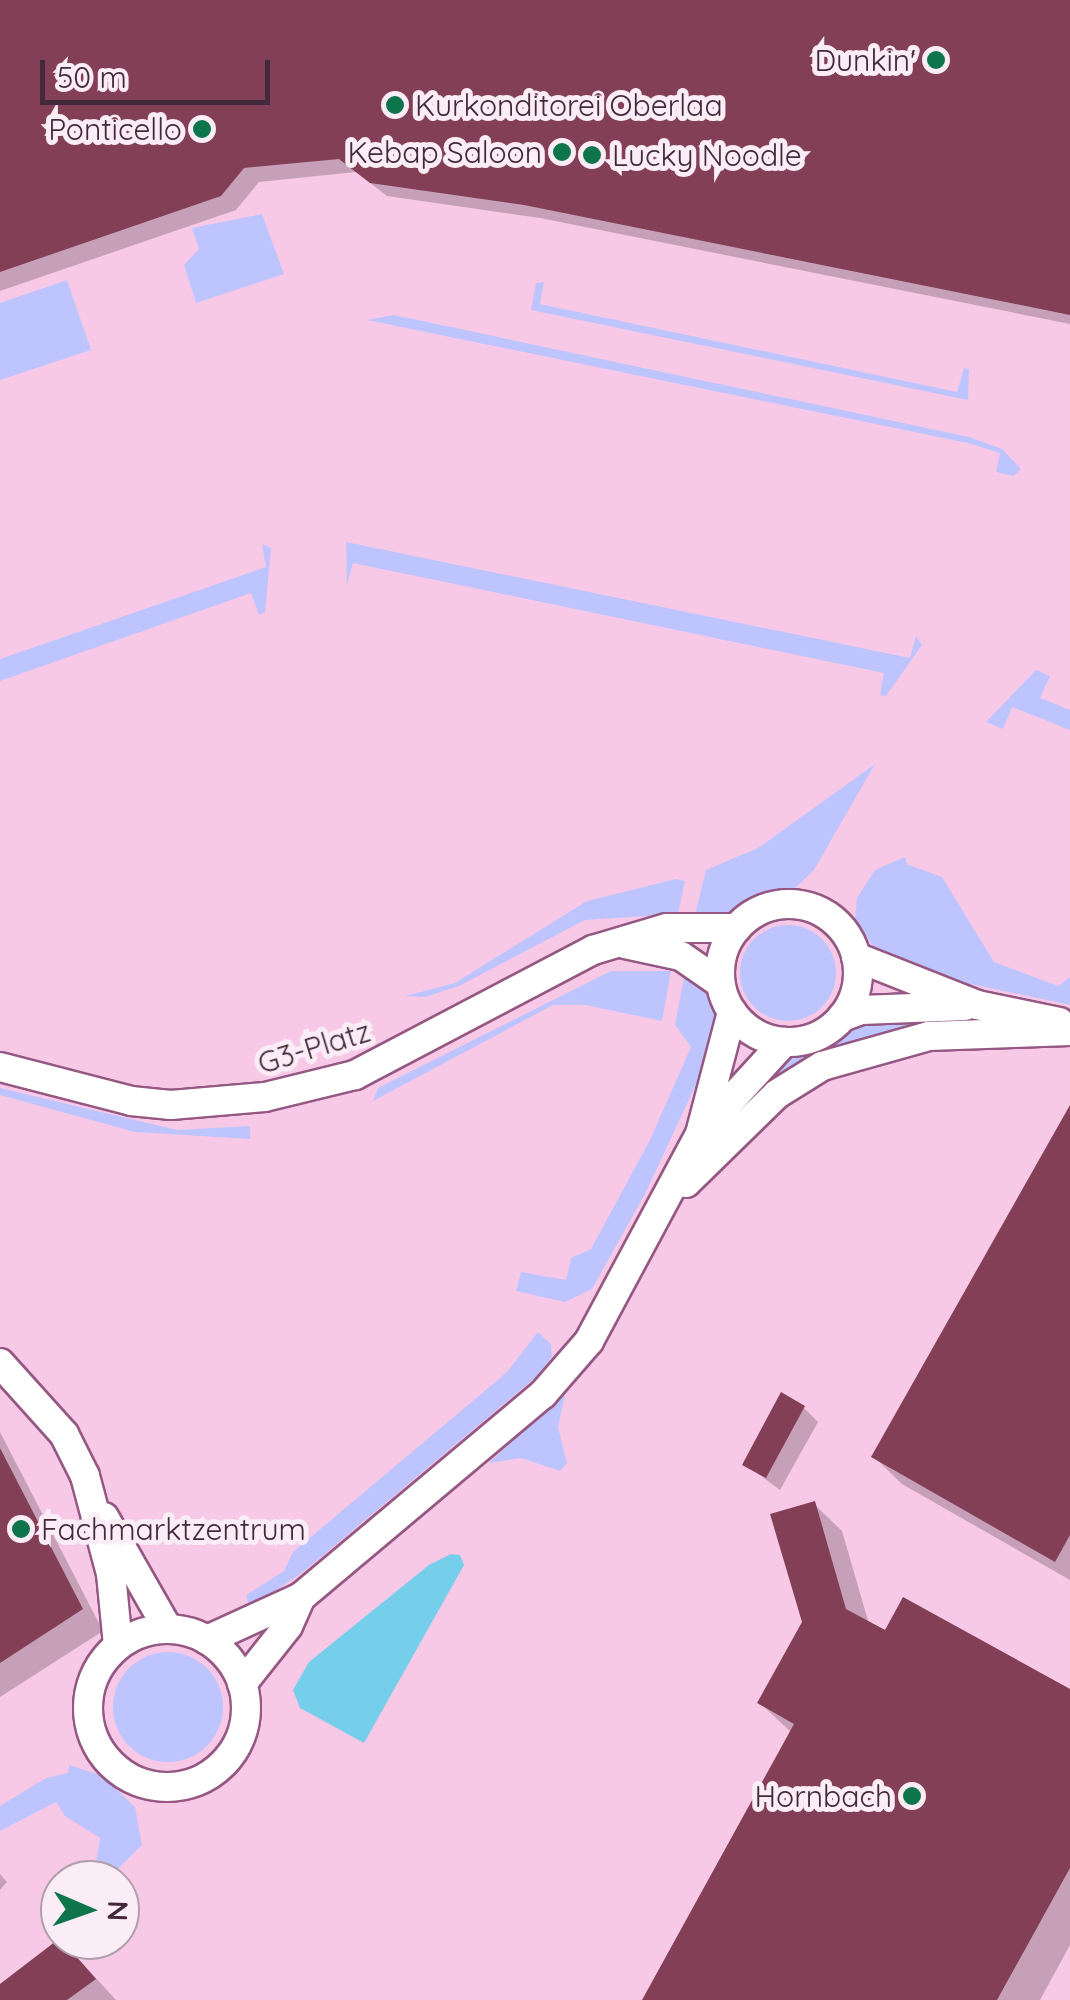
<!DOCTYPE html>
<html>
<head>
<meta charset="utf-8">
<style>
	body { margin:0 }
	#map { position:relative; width:1070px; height:2000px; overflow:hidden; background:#f7dbed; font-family:Quicksand,sans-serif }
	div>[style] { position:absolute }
	.built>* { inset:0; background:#f7c9e7 }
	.green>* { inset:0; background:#bec4fd }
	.round { border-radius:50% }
	.water>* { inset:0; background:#75ceea }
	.shadow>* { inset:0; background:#0003 }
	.building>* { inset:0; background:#833f56 }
	.roads { filter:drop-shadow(2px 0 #955882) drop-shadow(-2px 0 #955882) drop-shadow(0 2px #955882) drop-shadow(0 -2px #955882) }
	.minor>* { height:28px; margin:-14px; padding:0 14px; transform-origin:14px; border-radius:14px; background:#fff }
	.minor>.ring { margin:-14px; padding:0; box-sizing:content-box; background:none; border:28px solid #fff; border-radius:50% }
	.dots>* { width:28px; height:28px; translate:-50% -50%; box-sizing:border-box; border:5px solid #fbedf6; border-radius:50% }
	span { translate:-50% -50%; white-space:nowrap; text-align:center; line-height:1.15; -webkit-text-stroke:10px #fbedf6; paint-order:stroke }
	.poi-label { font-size:30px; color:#43293b }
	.right { translate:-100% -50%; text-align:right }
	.left { translate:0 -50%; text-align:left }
	.street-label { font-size:30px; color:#43293b }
	.north { position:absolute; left:40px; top:1860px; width:100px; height:100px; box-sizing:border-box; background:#fbedf6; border:2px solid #b19fab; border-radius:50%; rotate:92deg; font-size:28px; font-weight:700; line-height:40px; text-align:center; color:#43293b }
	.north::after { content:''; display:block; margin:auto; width:35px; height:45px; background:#0d744c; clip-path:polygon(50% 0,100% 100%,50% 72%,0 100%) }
	.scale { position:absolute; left:40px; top:60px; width:230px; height:45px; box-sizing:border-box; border:5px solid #43293b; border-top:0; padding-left:12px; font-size:30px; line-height:35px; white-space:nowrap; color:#43293b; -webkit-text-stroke:8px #fbedf6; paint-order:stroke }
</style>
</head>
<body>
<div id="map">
	<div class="built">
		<i style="clip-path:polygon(evenodd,0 0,1070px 0,1070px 2000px,0 2000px,0 0,60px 1880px,120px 1880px,120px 1940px,60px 1940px,60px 1880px)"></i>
	</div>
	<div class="green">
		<i style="clip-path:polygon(262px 214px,284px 274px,196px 303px,184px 265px,199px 249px,192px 228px)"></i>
		<i style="clip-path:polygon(67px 280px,91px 350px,0 380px,0 303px)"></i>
		<i style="clip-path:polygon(544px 282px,540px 304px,957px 392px,964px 368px,969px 369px,968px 400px,531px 310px,536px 283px)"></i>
		<i style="clip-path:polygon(394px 315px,969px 437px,1002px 449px,1021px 469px,1014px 476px,996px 472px,1000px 453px,968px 443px,367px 320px)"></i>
		<i style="clip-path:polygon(346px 542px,910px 658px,916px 636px,922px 645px,886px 696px,880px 695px,884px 673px,353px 563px,347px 585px)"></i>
		<i style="clip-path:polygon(262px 544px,271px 548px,265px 612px,259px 615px,251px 593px,0 681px,0 659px,266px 567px)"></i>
		<i style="clip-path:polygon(1036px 670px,1050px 676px,1040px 698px,1070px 710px,1070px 730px,1012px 707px,1003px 729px,986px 722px)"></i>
		<i style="clip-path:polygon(875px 764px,814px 870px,793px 890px,727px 916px,694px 918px,706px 870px,758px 848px)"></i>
		<i style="clip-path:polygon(905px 857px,907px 864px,942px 877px,994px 962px,1058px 986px,1070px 977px,1070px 1005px,966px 983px,879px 955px,855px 919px,857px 898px,875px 870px)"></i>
		<i style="clip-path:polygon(676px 879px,685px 881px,678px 914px,585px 920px,459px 986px,425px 997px,405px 996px,455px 983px,587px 901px)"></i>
		<i class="round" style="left:740px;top:925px;width:96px;height:96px"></i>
		<i style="clip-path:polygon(611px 971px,671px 971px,662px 1021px,585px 1005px,553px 1005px,373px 1101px,378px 1088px)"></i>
		<i style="clip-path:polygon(685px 972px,712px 999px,717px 1039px,646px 1192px,592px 1289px,565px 1302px,516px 1291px,521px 1272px,566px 1280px,571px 1258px,591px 1249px,650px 1140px,691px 1047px,675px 1025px)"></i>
		<i style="clip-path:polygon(871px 1020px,923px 1026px,849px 1045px,740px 1110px,779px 1061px)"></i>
		<i style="clip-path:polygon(0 1088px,177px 1130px,250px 1126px,250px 1139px,135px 1132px,0 1095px)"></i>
		<i style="clip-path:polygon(538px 1332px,551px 1344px,552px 1357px,536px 1377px,303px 1572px,250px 1608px,246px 1595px,284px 1571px,293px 1552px,506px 1373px)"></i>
		<i style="clip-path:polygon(566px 1391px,558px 1427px,567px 1463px,560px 1471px,521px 1458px,489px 1463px)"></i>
		<i class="round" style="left:113px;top:1652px;width:110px;height:110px"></i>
		<i style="clip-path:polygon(69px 1765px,101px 1775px,135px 1807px,142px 1845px,118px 1869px,96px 1863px,100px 1838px,65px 1816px,56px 1802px,0 1831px,0 1806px,46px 1778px,68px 1773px)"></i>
	</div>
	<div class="water">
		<i style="clip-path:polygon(451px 1554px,460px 1555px,464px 1565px,364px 1743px,300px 1708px,293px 1690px,309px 1662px,429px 1565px)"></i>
	</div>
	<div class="shadow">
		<i style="clip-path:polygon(0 0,1070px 0,1070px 324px,540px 218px,387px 196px,356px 172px,259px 182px,236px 210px,0 291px)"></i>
		<i style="clip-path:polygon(1070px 1128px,1070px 1580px,902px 1484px,874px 1457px)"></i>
		<i style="clip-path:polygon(804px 1408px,818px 1422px,780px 1490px,745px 1464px)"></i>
		<i style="clip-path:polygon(0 1432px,103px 1631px,0 1697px)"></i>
		<i style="clip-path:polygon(814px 1504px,842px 1531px,869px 1624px,1070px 1692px,1070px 1945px,1040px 2000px,645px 2000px,792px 1733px,760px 1703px,805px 1622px)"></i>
		<i style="clip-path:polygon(0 1874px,7px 1882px,0 1890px)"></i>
		<i style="clip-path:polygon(61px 1940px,116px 2000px,0 2000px,0 1987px)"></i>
	</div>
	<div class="building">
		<i style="clip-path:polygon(0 0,1070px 0,1070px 315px,524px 205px,370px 183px,339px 159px,244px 168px,221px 196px,0 272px)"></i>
		<i style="clip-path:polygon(1070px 1105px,1070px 1535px,1055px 1562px,871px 1457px)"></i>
		<i style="clip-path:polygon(781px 1392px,805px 1406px,766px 1478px,742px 1465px)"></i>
		<i style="clip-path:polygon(0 1448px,83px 1609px,0 1663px)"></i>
		<i style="clip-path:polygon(815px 1501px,846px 1609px,885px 1630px,903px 1597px,1070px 1689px,1070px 1868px,997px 2000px,642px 2000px,794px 1724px,757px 1703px,802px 1622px,770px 1514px)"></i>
		<i style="clip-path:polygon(60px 1938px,96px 1979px,67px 2000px,0 2000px,0 1984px)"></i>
	</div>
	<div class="roads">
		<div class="minor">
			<i class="ring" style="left:720px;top:904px;width:110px;height:110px"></i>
			<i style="left:625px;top:944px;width:57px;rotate:12.1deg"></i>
			<i style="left:681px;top:956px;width:47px;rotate:34.7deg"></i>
			<i style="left:856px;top:957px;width:130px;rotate:21.6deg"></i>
			<i style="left:977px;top:1005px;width:84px;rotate:11.7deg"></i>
			<i style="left:842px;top:1017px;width:20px;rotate:-20deg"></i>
			<i style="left:861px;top:1010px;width:104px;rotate:-2.2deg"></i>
			<i style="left:0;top:1067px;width:135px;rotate:14.5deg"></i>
			<i style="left:131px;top:1101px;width:40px;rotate:5.7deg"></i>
			<i style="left:171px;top:1105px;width:94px;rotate:-4.9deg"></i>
			<i style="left:265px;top:1097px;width:93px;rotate:-13.7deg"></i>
			<i style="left:355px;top:1075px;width:269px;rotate:-27.7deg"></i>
			<i style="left:593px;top:950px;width:77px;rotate:-16.6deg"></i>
			<i style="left:667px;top:928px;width:70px"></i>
			<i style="left:708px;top:1125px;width:113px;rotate:-47.5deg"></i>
			<i style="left:686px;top:1183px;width:127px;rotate:-44.4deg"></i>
			<i style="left:777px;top:1094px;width:53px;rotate:-31.9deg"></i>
			<i style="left:822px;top:1066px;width:111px;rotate:-15.7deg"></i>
			<i style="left:929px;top:1036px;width:141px;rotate:-2deg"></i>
			<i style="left:0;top:1363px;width:96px;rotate:48deg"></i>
			<i style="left:64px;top:1434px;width:47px;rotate:63.4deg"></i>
			<i style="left:85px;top:1476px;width:101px;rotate:75.1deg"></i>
			<i style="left:111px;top:1574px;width:71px;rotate:84.4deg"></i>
			<i style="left:104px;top:1517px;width:129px;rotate:60.3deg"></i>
			<i class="ring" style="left:88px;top:1629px;width:130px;height:130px"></i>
			<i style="left:207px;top:1640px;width:103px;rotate:-24.6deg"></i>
			<i style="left:301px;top:1597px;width:316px;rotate:-40deg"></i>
			<i style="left:543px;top:1394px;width:70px;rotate:-49deg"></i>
			<i style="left:589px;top:1341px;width:235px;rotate:-61.8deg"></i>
			<i style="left:700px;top:1134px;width:126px;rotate:-75.3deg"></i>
			<i style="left:242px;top:1684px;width:74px;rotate:-51.6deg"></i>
			<i style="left:288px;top:1626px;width:32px;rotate:-66deg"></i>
		</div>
	</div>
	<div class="dots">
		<i style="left:936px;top:60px;background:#0d744c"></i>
		<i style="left:395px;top:105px;background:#0d744c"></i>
		<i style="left:202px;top:129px;background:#0d744c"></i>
		<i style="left:562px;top:152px;background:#0d744c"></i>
		<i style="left:592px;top:155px;background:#0d744c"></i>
		<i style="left:21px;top:1529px;background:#0d744c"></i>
		<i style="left:912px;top:1796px;background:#0d744c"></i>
	</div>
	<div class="poi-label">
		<span class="right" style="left:916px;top:60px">Dunkin'</span>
		<span class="left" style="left:415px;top:105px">Kurkonditorei Oberlaa</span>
		<span class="right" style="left:182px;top:129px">Ponticello</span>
		<span class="right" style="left:542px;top:152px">Kebap Saloon</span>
		<span class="left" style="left:612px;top:155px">Lucky Noodle</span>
		<span class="left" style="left:41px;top:1529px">Fachmarktzentrum</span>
		<span class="right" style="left:892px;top:1796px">Hornbach</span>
	</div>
	<div class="street-label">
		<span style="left:314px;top:1047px;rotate:-17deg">G3-Platz</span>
	</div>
	<div class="north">N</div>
	<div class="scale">50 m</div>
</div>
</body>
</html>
